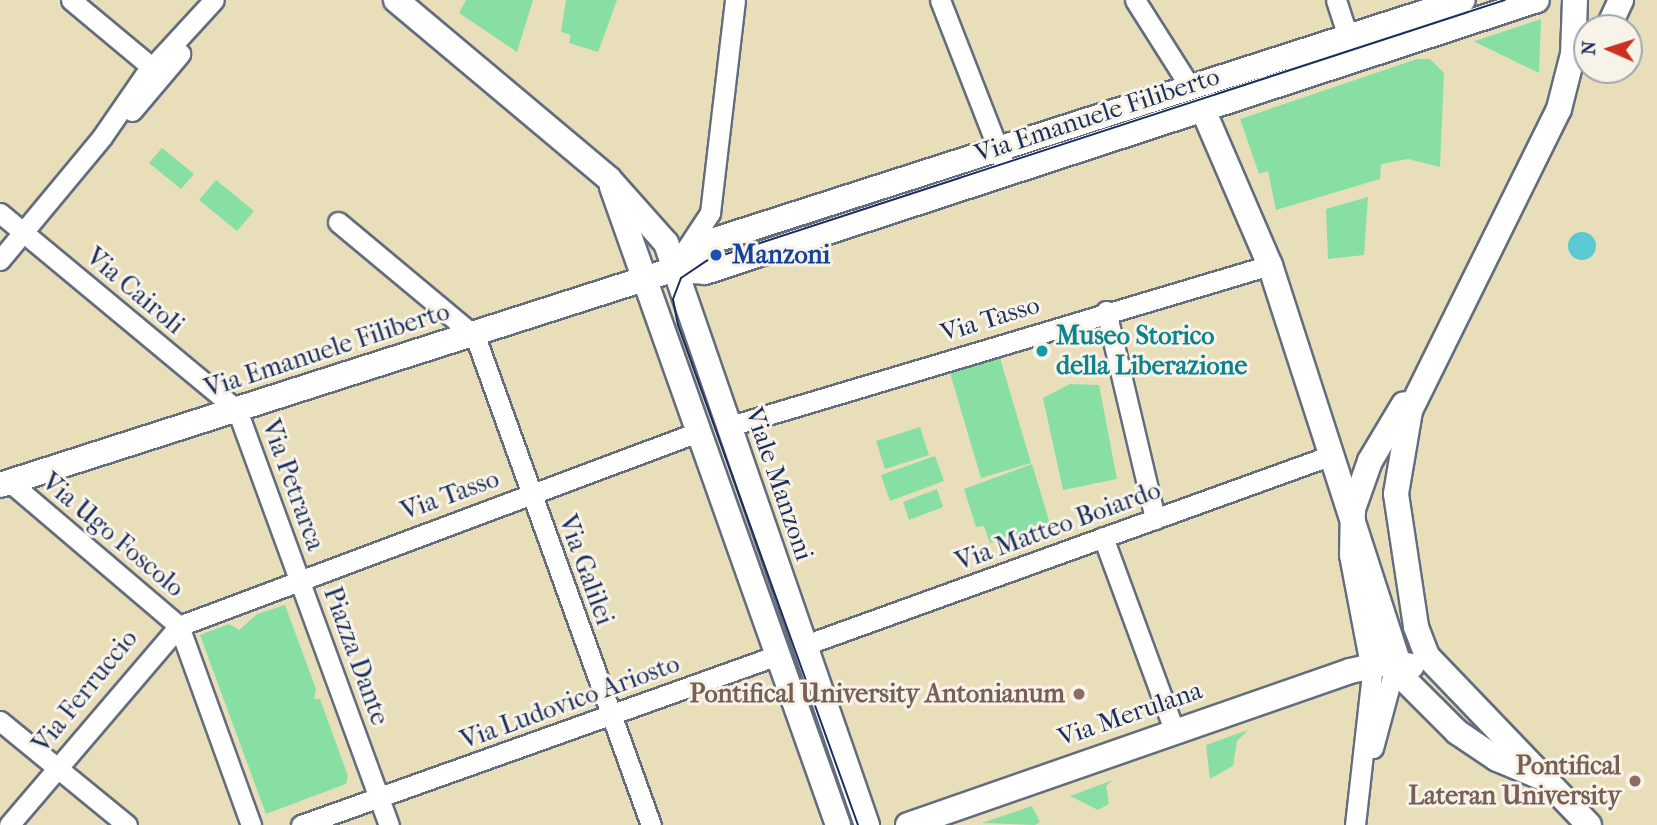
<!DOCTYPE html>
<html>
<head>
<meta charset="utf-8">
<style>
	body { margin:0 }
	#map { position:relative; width:1657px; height:825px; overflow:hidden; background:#e8dfba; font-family:"IM FELL French Canon",serif }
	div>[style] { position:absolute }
	.green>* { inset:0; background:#87dfa4 }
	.water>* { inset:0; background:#5cc9d2 }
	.round { border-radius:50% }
	.roads { filter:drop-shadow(2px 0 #636d7e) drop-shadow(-2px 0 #636d7e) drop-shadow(0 2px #636d7e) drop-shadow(0 -2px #636d7e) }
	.minor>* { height:19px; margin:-9.5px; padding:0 9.5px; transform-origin:9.5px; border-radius:9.5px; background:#fff }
	.major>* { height:24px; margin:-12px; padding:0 12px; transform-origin:12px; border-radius:12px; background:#fff }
	.tram>* { height:2px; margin:-1px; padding:0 1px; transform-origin:1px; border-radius:1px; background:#1b2f5e }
	.dots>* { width:19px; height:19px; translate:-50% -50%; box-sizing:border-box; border:4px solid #f7f3e8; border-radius:50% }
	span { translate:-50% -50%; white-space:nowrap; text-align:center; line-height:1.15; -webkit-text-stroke:6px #f7f3e8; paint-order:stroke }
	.street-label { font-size:26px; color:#1b2f5e }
	.transit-label { font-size:26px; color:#164399; font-weight:700 }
	.left { translate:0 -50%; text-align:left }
	.culture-label { font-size:26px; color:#0d838f; font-weight:700 }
	.education-label { font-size:26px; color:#785e54; font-weight:700 }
	.right { translate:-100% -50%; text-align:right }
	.north { position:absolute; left:1573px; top:14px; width:70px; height:70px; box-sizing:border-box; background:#f7f3e8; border:2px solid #9fa5b1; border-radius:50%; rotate:273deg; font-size:19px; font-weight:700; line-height:28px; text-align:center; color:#1b2f5e }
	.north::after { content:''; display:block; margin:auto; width:24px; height:32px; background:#c8321e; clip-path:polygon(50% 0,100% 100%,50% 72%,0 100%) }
</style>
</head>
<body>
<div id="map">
	<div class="green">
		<i style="clip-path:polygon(466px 0,533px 0,517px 52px,459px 13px)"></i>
		<i style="clip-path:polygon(566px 0,617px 0,598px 52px,569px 43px,571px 35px,561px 32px)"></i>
		<i style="clip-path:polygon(1541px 19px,1539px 73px,1475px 42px,1475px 41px)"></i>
		<i style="clip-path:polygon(1417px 59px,1430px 59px,1444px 73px,1440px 167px,1408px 159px,1381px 164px,1380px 179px,1276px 210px,1268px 171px,1259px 174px,1240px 119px)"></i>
		<i style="clip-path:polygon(162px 148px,194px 174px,181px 189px,149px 163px)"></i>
		<i style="clip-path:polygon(216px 180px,254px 211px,237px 231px,199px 200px)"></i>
		<i style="clip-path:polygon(1368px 197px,1364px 255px,1328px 259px,1326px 209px)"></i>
		<i style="clip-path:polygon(1000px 358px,1031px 463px,981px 478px,950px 373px)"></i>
		<i style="clip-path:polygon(1070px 384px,1099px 385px,1117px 479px,1063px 490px,1043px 398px)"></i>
		<i style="clip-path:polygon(920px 427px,929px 455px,885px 469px,876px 441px)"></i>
		<i style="clip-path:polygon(935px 456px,944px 481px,890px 501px,881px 475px)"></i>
		<i style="clip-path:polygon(1032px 464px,1050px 524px,990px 543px,984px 526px,976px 527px,964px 489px)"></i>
		<i style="clip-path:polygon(937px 489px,943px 507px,909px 520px,903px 502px)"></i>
		<i style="clip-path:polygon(285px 605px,316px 689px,314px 699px,320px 699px,348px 776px,346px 784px,266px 814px,200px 635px,229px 624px,239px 630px,257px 614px)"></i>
		<i style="clip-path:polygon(1248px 730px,1237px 741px,1233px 766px,1210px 779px,1206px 745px)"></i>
		<i style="clip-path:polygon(1113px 780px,1106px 786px,1109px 804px,1098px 810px,1070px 796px)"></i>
		<i style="clip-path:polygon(1032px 806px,1040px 822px,1035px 825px,982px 823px)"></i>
	</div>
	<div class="water">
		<i class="round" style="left:1568px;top:232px;width:28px;height:28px"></i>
	</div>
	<div class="roads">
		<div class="minor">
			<i style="left:71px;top:0;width:117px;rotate:39.8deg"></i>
			<i style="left:940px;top:0;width:174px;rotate:68.7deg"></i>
			<i style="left:1135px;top:0;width:101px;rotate:57.6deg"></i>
			<i style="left:1336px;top:0;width:39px;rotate:72deg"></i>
			<i style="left:132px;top:111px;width:75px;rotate:-49.9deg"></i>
			<i style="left:0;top:213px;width:308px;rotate:39.7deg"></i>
			<i style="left:237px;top:410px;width:442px;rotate:69.9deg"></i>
			<i style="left:338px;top:222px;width:178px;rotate:39.8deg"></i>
			<i style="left:475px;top:336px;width:520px;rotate:70.21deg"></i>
			<i style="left:0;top:260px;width:160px;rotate:-50.3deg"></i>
			<i style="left:102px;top:137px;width:74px;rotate:-55.5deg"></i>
			<i style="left:144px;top:76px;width:103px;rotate:-47.4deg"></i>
			<i style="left:675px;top:266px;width:64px;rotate:-56.6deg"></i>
			<i style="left:710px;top:213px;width:214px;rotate:-83.3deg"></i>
			<i style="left:1106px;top:311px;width:214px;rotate:76.7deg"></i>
			<i style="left:727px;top:427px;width:567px;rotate:-16.61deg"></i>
			<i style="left:12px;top:484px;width:219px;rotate:40.4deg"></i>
			<i style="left:179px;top:626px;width:212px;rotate:70.1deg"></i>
			<i style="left:1103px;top:537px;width:206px;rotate:69.8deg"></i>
			<i style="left:805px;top:645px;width:557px;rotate:-19.83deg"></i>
			<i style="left:0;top:721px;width:164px;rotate:39.3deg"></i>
			<i style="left:1373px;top:748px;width:89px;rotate:-75deg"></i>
			<i style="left:9px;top:825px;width:262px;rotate:-49.5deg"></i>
			<i style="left:179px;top:626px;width:554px;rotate:-20.5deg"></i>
			<i style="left:301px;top:825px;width:506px;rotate:-19.62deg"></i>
			<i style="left:1355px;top:825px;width:161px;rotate:-83.6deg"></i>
		</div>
		<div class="major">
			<i style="left:396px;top:0;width:278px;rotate:40deg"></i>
			<i style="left:609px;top:179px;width:86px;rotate:48.3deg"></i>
			<i style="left:666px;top:243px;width:616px;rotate:70.95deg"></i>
			<i style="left:1575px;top:0;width:54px;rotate:92.1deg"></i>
			<i style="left:1573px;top:54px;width:57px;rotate:104.3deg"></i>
			<i style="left:1559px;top:109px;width:337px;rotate:116.3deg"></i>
			<i style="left:1410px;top:411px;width:84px;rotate:99.6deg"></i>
			<i style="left:1396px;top:494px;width:134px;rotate:81.4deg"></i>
			<i style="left:1416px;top:627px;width:31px;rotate:69deg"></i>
			<i style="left:1427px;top:656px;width:234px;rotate:46.2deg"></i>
			<i style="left:1608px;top:28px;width:31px;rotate:-65deg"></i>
			<i style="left:1204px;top:112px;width:167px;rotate:66.7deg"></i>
			<i style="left:1270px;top:265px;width:435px;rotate:72.1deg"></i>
			<i style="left:1404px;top:679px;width:75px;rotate:45deg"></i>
			<i style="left:1457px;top:732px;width:48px;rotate:34deg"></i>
			<i style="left:1497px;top:759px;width:50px;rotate:22.4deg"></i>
			<i style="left:612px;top:187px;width:677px;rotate:70.49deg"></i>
			<i style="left:672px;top:270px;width:33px;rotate:3deg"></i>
			<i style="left:705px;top:272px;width:875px;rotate:-18.1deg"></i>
			<i style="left:0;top:485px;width:706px;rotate:-17.74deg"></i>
			<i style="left:672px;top:270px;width:55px;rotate:-34deg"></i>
			<i style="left:718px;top:239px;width:782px;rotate:-17.79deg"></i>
			<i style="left:1373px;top:665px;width:112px;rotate:-100.8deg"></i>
			<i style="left:1352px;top:555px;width:46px;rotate:-88.8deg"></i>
			<i style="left:1353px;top:509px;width:51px;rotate:-70.5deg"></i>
			<i style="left:1370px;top:461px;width:66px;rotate:-59.2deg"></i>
			<i style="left:908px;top:825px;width:468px;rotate:-19.2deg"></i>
			<i style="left:1350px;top:671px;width:42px;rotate:-12.4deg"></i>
			<i style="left:1391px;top:662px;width:21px;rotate:11deg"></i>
		</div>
	</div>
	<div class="tram">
		<i style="left:858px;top:825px;width:531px;rotate:-109.8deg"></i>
		<i style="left:678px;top:325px;width:26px;rotate:-101deg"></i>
		<i style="left:673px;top:299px;width:22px;rotate:-69deg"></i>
		<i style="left:681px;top:278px;width:32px;rotate:-34deg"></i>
		<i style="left:708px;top:260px;width:838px;rotate:-18.07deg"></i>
	</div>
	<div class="dots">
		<i style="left:716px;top:255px;background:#1a4fb4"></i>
		<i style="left:1042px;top:351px;background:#0f9aa8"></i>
		<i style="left:1079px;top:694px;background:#8d6e63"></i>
		<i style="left:1635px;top:781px;background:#8d6e63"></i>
	</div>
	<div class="street-label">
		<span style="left:1097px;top:115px;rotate:-18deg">Via Emanuele Filiberto</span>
		<span style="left:135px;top:291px;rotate:40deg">Via Cairoli</span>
		<span style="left:990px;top:319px;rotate:-17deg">Via Tasso</span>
		<span style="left:327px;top:350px;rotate:-18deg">Via Emanuele Filiberto</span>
		<span style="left:779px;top:484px;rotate:71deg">Viale Manzoni</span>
		<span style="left:293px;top:485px;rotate:70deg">Via Petrarca</span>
		<span style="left:450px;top:495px;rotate:-20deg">Via Tasso</span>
		<span style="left:1058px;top:526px;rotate:-20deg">Via Matteo Boiardo</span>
		<span style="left:113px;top:535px;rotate:40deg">Via Ugo Foscolo</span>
		<span style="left:586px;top:570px;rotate:70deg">Via Galilei</span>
		<span style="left:356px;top:656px;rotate:70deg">Piazza Dante</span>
		<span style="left:85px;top:691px;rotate:-51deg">Via Ferruccio</span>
		<span style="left:570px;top:702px;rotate:-20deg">Via Ludovico Ariosto</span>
		<span style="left:1130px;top:714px;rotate:-19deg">Via Merulana</span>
	</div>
	<div class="transit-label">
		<span class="left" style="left:732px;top:255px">Manzoni</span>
	</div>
	<div class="culture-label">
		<span class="left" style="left:1056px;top:351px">Museo Storico<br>della Liberazione</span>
	</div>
	<div class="education-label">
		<span class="right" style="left:1065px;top:694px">Pontifical University Antonianum</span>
		<span class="right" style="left:1621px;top:781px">Pontifical<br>Lateran University</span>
	</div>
	<div class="north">N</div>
</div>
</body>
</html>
